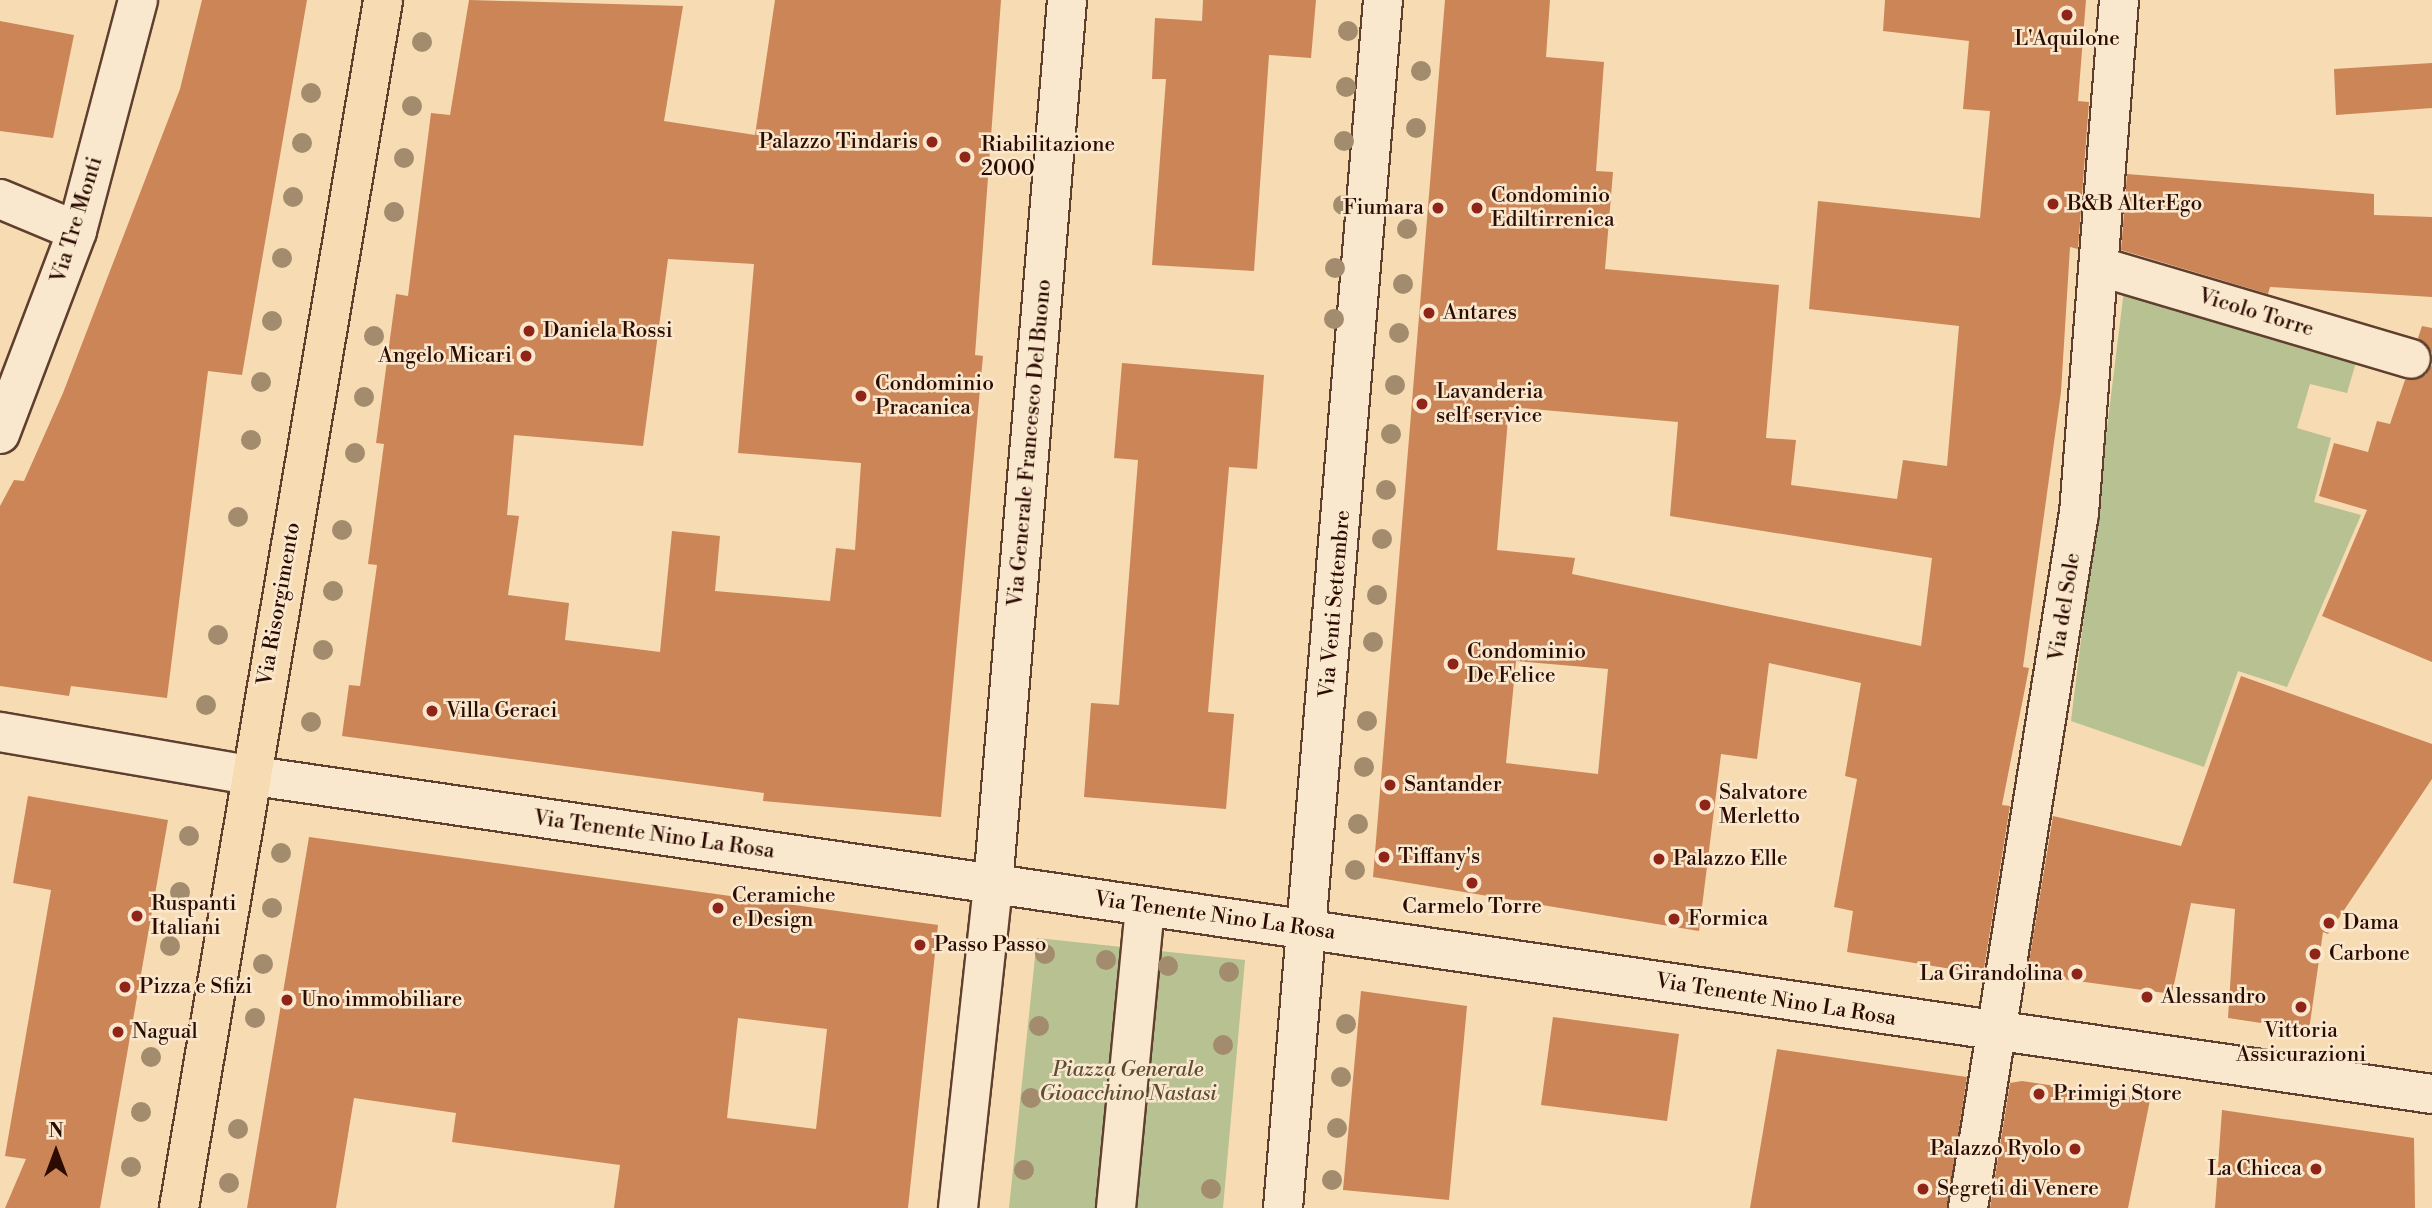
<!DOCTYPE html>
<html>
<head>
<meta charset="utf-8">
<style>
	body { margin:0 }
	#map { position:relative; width:2432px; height:1208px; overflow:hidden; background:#f7dbb3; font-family:"Libre Bodoni",serif }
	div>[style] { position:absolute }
	.green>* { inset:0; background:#b7c191 }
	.building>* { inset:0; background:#cb8557 }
	.roads { filter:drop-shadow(2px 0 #5f3f2e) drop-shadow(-2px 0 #5f3f2e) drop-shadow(0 2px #5f3f2e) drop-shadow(0 -2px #5f3f2e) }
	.minor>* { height:38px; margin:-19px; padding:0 19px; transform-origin:19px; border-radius:19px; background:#fae8ce }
	.major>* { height:38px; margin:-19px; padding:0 19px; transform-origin:19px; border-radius:19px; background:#f7dbb3 }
	.trees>* { width:20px; height:20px; margin:-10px; border-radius:50%; background:#a28c6d }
	.dots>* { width:19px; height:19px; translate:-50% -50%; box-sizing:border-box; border:4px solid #fae8ce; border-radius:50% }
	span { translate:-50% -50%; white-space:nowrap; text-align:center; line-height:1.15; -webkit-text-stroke:5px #fae8ce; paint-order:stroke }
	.poi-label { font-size:21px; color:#2c0b01 }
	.right { translate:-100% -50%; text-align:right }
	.left { translate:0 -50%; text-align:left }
	.street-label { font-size:21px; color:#2c0b01 }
	.park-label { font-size:21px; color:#5d4b33; font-style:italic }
	.north { position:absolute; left:21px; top:1117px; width:70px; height:70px; -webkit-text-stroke:5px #fae8ce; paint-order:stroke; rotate:0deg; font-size:19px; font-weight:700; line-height:28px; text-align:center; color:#2c0b01 }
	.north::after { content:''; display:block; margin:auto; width:24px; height:32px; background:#2c0b01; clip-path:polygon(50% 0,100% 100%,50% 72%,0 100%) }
</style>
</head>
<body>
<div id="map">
	<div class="green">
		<i style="clip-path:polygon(2125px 282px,2359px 352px,2347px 393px,2310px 384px,2297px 428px,2331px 438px,2314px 502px,2361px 515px,2287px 687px,2238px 671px,2204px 767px,2071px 721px)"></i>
		<i style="clip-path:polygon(1037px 938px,1245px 960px,1223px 1208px,1009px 1208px)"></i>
	</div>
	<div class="building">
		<i style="clip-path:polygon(202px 0,307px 0,242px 375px,208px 371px,167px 698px,71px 686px,69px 696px,0 686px,0 506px,14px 480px,24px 481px,63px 393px,180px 89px)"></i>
		<i style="clip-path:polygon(evenodd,469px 0,683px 6px,664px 121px,755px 135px,775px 0,1001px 0,975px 355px,983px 356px,941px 817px,763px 801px,764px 793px,342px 736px,349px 685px,360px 686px,377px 565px,368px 564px,384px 444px,376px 443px,396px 294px,408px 296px,431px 113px,450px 115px,469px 0,668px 259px,754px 264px,738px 453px,861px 463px,855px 550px,836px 548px,830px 601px,715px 591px,720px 536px,672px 531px,660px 652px,565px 640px,569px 603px,508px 595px,519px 516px,507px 515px,514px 435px,643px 446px,668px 259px)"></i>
		<i style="clip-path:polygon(1203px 0,1316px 0,1311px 58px,1269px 55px,1254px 271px,1152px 265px,1166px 79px,1152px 79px,1155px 18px,1202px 21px)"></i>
		<i style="clip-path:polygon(evenodd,1445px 0,1550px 0,1546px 57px,1604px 62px,1596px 171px,1613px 172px,1605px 269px,1779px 285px,1766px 438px,1796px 440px,1791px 485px,1897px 499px,1903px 460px,1947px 466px,1959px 326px,1809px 309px,1818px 201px,1980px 218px,1990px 111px,1963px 109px,1969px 41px,1883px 31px,1885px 0,2086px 0,2078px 101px,2089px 102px,2078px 249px,2070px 247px,2061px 392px,2023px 667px,2029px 668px,2002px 805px,2010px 806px,1984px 969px,1971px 967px,1970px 972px,1847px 952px,1853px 911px,1834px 907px,1857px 779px,1845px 776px,1861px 683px,1769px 663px,1757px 759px,1721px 754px,1699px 931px,1373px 877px,1445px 0,1509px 407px,1678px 422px,1670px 516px,1932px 558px,1921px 646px,1572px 574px,1575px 558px,1497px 550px,1509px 407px,1445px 0,1516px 661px,1608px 669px,1598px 774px,1506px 763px,1516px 661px)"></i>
		<i style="clip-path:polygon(0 21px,74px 35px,53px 138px,0 131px)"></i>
		<i style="clip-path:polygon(2432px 63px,2432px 108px,2336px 115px,2334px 69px)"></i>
		<i style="clip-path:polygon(2127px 174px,2374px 194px,2374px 215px,2432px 217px,2432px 297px,2270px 287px,2268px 294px,2121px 250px)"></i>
		<i style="clip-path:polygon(2422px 326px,2432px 328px,2432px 353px,2418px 338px)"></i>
		<i style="clip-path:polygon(1122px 363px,1264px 375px,1257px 469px,1229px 467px,1208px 712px,1234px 714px,1226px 809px,1084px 797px,1091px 703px,1119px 705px,1138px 460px,1114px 458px)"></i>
		<i style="clip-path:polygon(2432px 365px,2432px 662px,2322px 616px,2367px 510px,2319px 496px,2334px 443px,2368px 452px,2377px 421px,2390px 424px,2405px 380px,2426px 375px)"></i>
		<i style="clip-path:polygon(2241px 676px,2432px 744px,2432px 779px,2328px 934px,2323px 932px,2309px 1030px,2228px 1018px,2235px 909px,2191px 903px,2172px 994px,2027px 974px,2053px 816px,2181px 846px)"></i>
		<i style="clip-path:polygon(28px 796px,168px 820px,100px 1208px,5px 1208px,26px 1159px,5px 1156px,51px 890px,13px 883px)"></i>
		<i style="clip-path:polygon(evenodd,309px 837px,938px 925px,908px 1208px,614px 1208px,620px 1165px,452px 1142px,456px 1113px,354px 1098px,336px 1208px,247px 1208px,309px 837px,738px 1018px,827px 1029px,816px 1129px,727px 1118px,738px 1018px)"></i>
		<i style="clip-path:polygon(1361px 991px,1467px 1006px,1449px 1200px,1343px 1190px)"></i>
		<i style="clip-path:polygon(1553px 1017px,1679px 1034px,1667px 1121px,1541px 1105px)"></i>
		<i style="clip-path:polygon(1777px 1049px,1967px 1077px,1947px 1208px,1750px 1208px)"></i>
		<i style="clip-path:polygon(2022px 1081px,2150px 1100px,2128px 1208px,1990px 1208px,2010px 1083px)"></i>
		<i style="clip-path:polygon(2222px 1110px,2414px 1138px,2415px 1208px,2215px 1208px)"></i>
	</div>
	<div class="roads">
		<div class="minor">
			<i style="left:0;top:199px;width:83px;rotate:22.6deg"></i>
			<i style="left:2101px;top:267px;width:323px;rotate:16.5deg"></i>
			<i style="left:0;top:434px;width:217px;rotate:-69.2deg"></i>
			<i style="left:77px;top:231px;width:239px;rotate:-75.2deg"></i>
			<i style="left:0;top:732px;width:252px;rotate:9.8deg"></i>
			<i style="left:248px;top:775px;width:2207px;rotate:8.31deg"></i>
			<i style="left:958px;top:1208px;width:325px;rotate:-83.8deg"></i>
			<i style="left:993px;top:885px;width:888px;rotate:-85.22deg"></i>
			<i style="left:1116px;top:1208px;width:303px;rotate:-84.5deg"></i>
			<i style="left:1283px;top:1208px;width:1212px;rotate:-85.27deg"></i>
			<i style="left:1968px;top:1208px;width:704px;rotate:-80.93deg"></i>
			<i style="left:2079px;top:513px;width:515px;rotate:-85.54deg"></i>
		</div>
		<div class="major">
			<i style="left:179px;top:1208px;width:1225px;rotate:-80.41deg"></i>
		</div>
	</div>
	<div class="trees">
		<i style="left:1348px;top:31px"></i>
		<i style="left:422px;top:42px"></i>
		<i style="left:1421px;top:71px"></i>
		<i style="left:1346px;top:87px"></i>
		<i style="left:311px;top:93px"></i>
		<i style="left:412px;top:106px"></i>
		<i style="left:1416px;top:128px"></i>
		<i style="left:1344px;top:141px"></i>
		<i style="left:302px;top:143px"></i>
		<i style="left:404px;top:158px"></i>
		<i style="left:293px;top:197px"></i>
		<i style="left:1343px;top:205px"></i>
		<i style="left:394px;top:212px"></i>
		<i style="left:1407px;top:229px"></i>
		<i style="left:282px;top:258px"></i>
		<i style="left:1335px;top:268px"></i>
		<i style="left:1403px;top:284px"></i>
		<i style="left:1334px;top:319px"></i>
		<i style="left:272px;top:321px"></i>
		<i style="left:1399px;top:333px"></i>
		<i style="left:374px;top:336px"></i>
		<i style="left:261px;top:382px"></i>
		<i style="left:1395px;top:385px"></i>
		<i style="left:364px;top:397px"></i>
		<i style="left:1391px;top:434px"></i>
		<i style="left:251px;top:440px"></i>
		<i style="left:355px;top:453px"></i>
		<i style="left:1386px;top:490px"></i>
		<i style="left:238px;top:517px"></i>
		<i style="left:342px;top:530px"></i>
		<i style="left:1382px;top:539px"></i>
		<i style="left:333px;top:591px"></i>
		<i style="left:1377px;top:595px"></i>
		<i style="left:218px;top:635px"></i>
		<i style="left:1373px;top:642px"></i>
		<i style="left:323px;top:650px"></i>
		<i style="left:206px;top:705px"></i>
		<i style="left:1367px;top:721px"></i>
		<i style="left:311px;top:722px"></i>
		<i style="left:1364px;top:767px"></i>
		<i style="left:1358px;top:824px"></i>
		<i style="left:189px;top:836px"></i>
		<i style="left:281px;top:853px"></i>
		<i style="left:1355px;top:870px"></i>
		<i style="left:180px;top:892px"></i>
		<i style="left:272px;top:908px"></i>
		<i style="left:170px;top:946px"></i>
		<i style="left:1045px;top:954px"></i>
		<i style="left:1106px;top:960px"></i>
		<i style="left:263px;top:964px"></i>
		<i style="left:1168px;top:966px"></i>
		<i style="left:1229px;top:972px"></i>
		<i style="left:255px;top:1018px"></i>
		<i style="left:1346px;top:1024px"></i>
		<i style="left:1039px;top:1026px"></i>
		<i style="left:1223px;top:1045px"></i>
		<i style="left:151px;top:1057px"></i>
		<i style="left:1341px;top:1077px"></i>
		<i style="left:1031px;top:1098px"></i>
		<i style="left:141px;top:1112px"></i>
		<i style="left:1337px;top:1128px"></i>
		<i style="left:238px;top:1129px"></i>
		<i style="left:131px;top:1167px"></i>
		<i style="left:1024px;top:1170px"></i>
		<i style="left:1332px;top:1180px"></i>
		<i style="left:229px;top:1183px"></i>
		<i style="left:1211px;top:1189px"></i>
	</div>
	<div class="dots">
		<i style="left:2067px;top:15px;background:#8f2418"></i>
		<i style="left:932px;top:142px;background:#8f2418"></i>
		<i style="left:965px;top:157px;background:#8f2418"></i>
		<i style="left:2053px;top:204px;background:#8f2418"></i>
		<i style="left:1438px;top:208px;background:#8f2418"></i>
		<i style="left:1477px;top:208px;background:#8f2418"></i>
		<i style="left:1429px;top:313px;background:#8f2418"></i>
		<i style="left:529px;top:331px;background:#8f2418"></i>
		<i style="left:526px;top:356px;background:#8f2418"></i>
		<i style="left:861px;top:396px;background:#8f2418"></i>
		<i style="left:1422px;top:404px;background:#8f2418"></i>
		<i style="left:1453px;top:664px;background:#8f2418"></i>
		<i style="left:432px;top:711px;background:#8f2418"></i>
		<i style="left:1390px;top:785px;background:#8f2418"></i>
		<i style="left:1705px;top:805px;background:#8f2418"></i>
		<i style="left:1384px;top:857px;background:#8f2418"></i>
		<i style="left:1659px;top:859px;background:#8f2418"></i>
		<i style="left:1472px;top:883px;background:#8f2418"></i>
		<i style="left:718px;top:908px;background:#8f2418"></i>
		<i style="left:137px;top:916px;background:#8f2418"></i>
		<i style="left:1674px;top:919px;background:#8f2418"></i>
		<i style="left:2329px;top:923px;background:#8f2418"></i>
		<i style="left:920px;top:945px;background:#8f2418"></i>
		<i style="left:2315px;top:954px;background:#8f2418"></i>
		<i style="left:2077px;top:974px;background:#8f2418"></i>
		<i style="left:125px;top:987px;background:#8f2418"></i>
		<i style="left:2147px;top:997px;background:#8f2418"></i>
		<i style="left:287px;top:1000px;background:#8f2418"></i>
		<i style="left:2301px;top:1007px;background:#8f2418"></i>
		<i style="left:118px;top:1032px;background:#8f2418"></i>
		<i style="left:2039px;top:1094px;background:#8f2418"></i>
		<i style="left:2075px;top:1149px;background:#8f2418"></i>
		<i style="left:2316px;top:1169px;background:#8f2418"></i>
		<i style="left:1923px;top:1189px;background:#8f2418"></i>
	</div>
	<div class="poi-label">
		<span style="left:2067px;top:39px">L'Aquilone</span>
		<span class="right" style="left:918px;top:142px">Palazzo Tindaris</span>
		<span class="left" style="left:981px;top:157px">Riabilitazione<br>2000</span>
		<span class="left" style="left:1491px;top:208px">Condominio<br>Ediltirrenica</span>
		<span class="left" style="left:2067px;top:204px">B&amp;B AlterEgo</span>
		<span class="right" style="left:1424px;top:208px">Fiumara</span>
		<span class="left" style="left:1443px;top:313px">Antares</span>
		<span class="left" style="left:543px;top:331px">Daniela Rossi</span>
		<span class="right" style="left:512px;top:356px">Angelo Micari</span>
		<span class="left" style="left:875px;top:396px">Condominio<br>Pracanica</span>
		<span class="left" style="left:1436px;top:404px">Lavanderia<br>self service</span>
		<span class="left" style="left:1467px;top:664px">Condominio<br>De Felice</span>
		<span class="left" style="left:446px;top:711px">Villa Geraci</span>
		<span class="left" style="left:1404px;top:785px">Santander</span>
		<span class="left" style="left:1719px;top:805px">Salvatore<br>Merletto</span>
		<span class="left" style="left:1398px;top:857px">Tiffany's</span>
		<span class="left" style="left:1673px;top:859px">Palazzo Elle</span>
		<span class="left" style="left:732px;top:908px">Ceramiche<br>e Design</span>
		<span class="left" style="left:151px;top:916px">Ruspanti<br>Italiani</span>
		<span style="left:1472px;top:907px">Carmelo Torre</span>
		<span class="left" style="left:1688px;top:919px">Formica</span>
		<span class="left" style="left:2343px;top:923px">Dama</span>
		<span class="left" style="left:934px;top:945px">Passo Passo</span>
		<span class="left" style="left:2329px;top:954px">Carbone</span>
		<span class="right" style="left:2063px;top:974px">La Girandolina</span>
		<span class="left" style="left:139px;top:987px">Pizza e Sfizi</span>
		<span class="left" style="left:2161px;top:997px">Alessandro</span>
		<span class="left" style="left:301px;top:1000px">Uno immobiliare</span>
		<span style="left:2301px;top:1043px">Vittoria<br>Assicurazioni</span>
		<span class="left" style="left:132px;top:1032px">Nagual</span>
		<span class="left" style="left:2053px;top:1094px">Primigi Store</span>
		<span class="right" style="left:2061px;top:1149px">Palazzo Ryolo</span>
		<span class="right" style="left:2302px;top:1169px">La Chicca</span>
		<span class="left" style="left:1937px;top:1189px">Segreti di Venere</span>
	</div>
	<div class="street-label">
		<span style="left:77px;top:220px;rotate:-73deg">Via Tre Monti</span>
		<span style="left:2256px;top:313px;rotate:17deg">Vicolo Torre</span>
		<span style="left:1030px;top:443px;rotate:-85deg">Via Generale Francesco Del Buono</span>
		<span style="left:279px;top:604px;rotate:-80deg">Via Risorgimento</span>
		<span style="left:1335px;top:604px;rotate:-85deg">Via Venti Settembre</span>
		<span style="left:2065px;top:607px;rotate:-81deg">Via del Sole</span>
		<span style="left:654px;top:835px;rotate:8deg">Via Tenente Nino La Rosa</span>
		<span style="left:1215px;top:916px;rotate:8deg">Via Tenente Nino La Rosa</span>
		<span style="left:1776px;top:1000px;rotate:9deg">Via Tenente Nino La Rosa</span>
	</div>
	<div class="park-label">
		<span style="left:1128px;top:1082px">Piazza Generale<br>Gioacchino Nastasi</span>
	</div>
	<div class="north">N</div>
</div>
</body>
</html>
